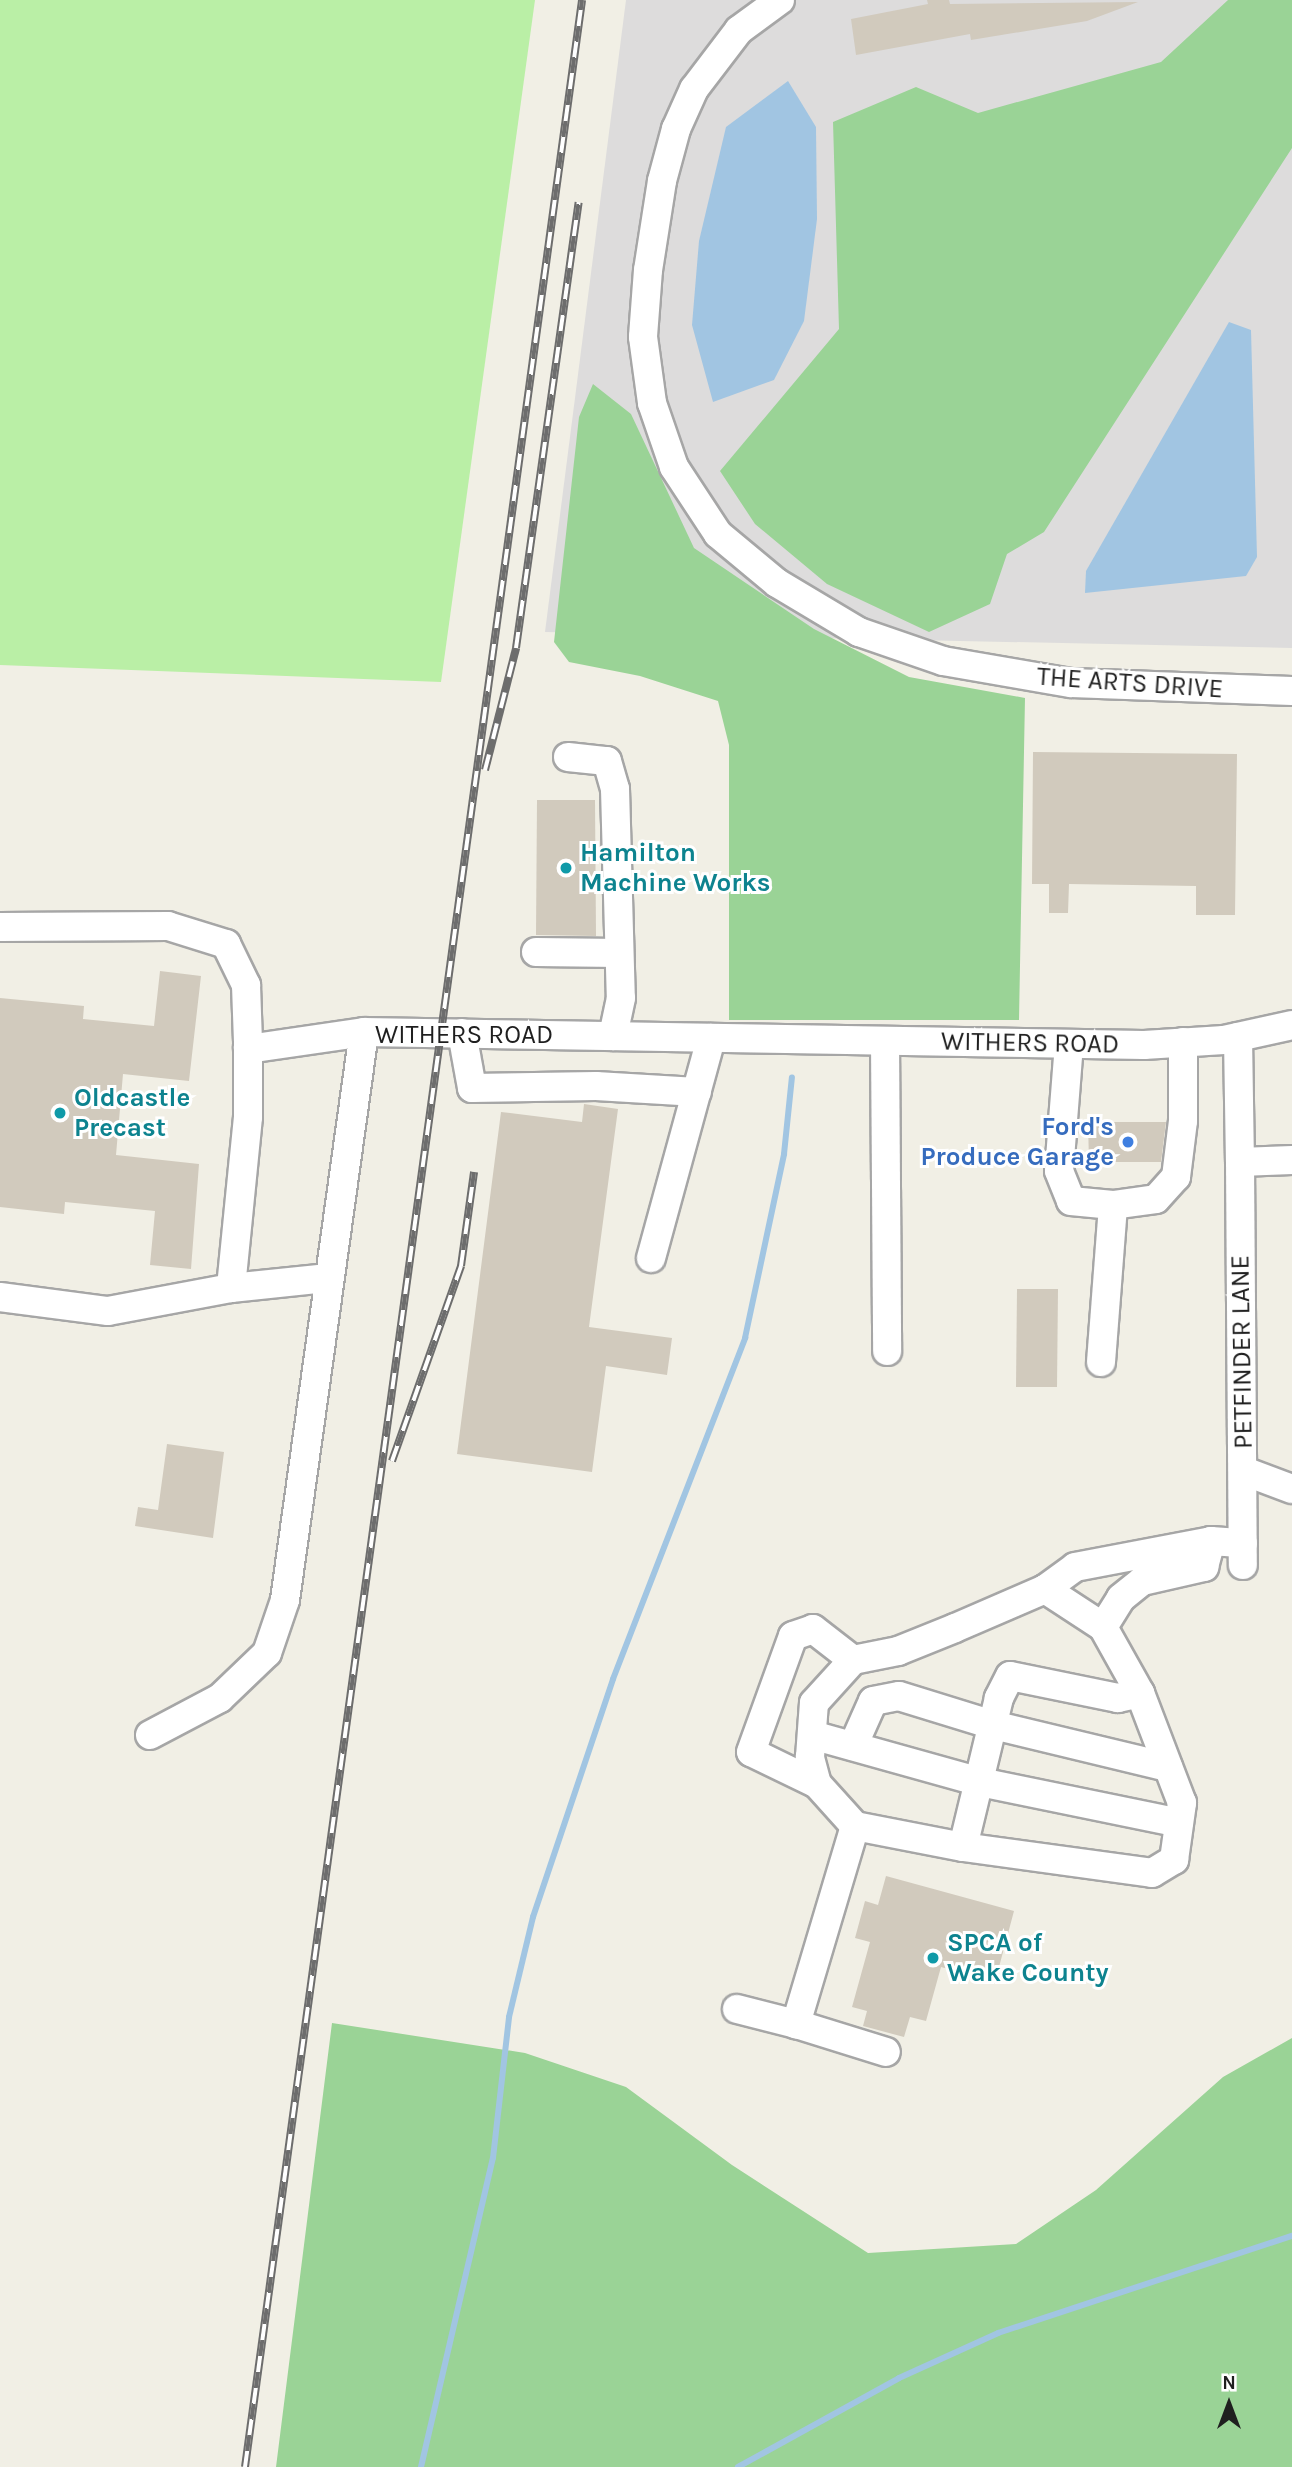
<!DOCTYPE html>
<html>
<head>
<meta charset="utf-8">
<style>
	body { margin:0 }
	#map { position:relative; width:1292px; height:2467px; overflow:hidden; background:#f1efe5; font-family:Karla,sans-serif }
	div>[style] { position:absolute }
	.residential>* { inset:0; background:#dddcdc }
	.grass>* { inset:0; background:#baefa6 }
	.forest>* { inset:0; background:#9ad396 }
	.water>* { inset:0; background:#a1c5e2 }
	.stream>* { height:6px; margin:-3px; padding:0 3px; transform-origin:3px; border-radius:3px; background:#a1c5e2 }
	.building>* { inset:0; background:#d1cabd }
	.roads { filter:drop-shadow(2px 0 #a6a6a6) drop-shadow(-2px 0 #a6a6a6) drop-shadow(0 2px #a6a6a6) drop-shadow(0 -2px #a6a6a6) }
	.minor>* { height:28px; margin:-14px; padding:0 14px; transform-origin:14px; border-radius:14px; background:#fff }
	.rail>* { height:8px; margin-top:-4px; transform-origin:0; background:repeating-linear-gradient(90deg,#fff 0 16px,#6d6d6d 0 32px); box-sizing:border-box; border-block:2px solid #6d6d6d }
	.dots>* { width:19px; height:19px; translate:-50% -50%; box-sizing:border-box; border:4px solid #fff; border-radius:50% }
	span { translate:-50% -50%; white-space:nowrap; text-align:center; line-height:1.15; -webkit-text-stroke:6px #fff; paint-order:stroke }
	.street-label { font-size:26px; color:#1f1f1f }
	.culture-label { font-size:26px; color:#0d838f; font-weight:700 }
	.left { translate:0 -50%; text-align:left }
	.shop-label { font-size:26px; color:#366cbe; font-weight:700 }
	.right { translate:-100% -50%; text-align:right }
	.north { position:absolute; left:1194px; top:2369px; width:70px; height:70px; -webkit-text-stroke:5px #fff; paint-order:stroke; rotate:0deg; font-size:19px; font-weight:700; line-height:28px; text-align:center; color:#1f1f1f }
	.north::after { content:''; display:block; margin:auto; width:24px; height:32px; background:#1f1f1f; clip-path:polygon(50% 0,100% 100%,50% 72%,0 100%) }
</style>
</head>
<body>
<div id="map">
	<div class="residential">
		<i style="clip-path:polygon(626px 0,1292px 0,1292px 648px,545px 632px)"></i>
	</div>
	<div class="grass">
		<i style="clip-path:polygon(0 0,535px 0,441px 682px,0 665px)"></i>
	</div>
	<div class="forest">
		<i style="clip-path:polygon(1228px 0,1292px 0,1292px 148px,1044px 532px,1007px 554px,990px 604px,929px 632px,827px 584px,755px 524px,720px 471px,839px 329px,833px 122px,916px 87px,978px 113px,1161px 62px)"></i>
		<i style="clip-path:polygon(593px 384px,631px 414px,694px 548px,814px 629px,909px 677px,1025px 698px,1019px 1020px,729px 1020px,729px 745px,718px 701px,640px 676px,569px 662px,554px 642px,579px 417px)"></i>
		<i style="clip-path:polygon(332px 2023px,525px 2053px,626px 2087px,732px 2165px,868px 2253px,1016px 2244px,1096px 2190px,1223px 2077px,1292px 2038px,1292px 2467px,276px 2467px)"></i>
	</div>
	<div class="water">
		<i style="clip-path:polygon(788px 81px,816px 127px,817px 219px,804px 321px,774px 380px,713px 402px,692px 325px,699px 241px,726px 127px)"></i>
		<i style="clip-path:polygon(1229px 322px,1251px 330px,1257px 557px,1246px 576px,1085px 593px,1086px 571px)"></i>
	</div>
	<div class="stream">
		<i style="left:421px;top:2467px;width:317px;rotate:-76.9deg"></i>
		<i style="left:493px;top:2158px;width:142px;rotate:-83.5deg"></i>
		<i style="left:509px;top:2017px;width:103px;rotate:-76.5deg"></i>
		<i style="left:533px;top:1917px;width:251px;rotate:-71.4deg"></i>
		<i style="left:613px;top:1679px;width:366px;rotate:-68.8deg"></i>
		<i style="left:745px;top:1338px;width:188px;rotate:-78deg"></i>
		<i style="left:784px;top:1154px;width:77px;rotate:-84.1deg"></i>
		<i style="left:738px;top:2467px;width:184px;rotate:-28.9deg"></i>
		<i style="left:899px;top:2378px;width:109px;rotate:-24.4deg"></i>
		<i style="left:998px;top:2333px;width:310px;rotate:-18.3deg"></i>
	</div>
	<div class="building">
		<i style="clip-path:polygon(927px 0,949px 0,950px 4px,1138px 2px,1087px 21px,971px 40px,970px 34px,856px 55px,851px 19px,928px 4px)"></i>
		<i style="clip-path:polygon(1033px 752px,1237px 754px,1235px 915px,1196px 915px,1196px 886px,1069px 884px,1068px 913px,1049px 913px,1049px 884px,1032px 884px)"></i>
		<i style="clip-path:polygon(537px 800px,595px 800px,596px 936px,536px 935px)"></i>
		<i style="clip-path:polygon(160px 971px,201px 976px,189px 1081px,123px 1074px,116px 1155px,199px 1164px,191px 1269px,150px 1265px,155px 1211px,65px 1202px,64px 1214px,0 1207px,0 998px,84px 1006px,83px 1019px,154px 1026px)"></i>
		<i style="clip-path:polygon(584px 1104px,618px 1109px,589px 1327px,672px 1338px,667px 1375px,606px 1366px,592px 1472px,457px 1454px,501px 1112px,582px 1122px)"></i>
		<i style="clip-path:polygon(1088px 1122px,1166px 1122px,1161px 1162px,1089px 1162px)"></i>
		<i style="clip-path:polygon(1017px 1289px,1058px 1289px,1057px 1387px,1016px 1387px)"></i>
		<i style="clip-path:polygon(167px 1444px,224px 1452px,213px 1538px,135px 1526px,138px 1507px,158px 1510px)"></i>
		<i style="clip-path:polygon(886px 1876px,1014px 1911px,995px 1982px,941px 1967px,926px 2021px,910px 2017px,904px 2037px,863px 2026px,867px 2011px,852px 2007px,870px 1942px,855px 1938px,865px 1901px,878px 1905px)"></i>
	</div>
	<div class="roads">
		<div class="minor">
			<i style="left:780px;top:0;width:51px;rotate:143.8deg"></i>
			<i style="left:739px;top:30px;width:74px;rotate:127.3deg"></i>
			<i style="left:694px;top:89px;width:44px;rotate:114.2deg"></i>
			<i style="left:676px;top:129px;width:54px;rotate:105.1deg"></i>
			<i style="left:662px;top:181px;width:90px;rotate:98.9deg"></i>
			<i style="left:648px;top:270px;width:67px;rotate:94.3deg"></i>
			<i style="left:643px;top:337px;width:67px;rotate:82.2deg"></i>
			<i style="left:652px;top:403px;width:68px;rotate:71deg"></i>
			<i style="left:674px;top:467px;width:80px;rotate:56.7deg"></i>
			<i style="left:718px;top:534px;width:77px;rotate:39.7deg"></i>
			<i style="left:777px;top:583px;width:96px;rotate:30.9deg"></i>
			<i style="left:859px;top:632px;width:89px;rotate:19deg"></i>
			<i style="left:943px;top:661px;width:130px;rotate:9.8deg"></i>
			<i style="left:1071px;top:683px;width:221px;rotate:2.1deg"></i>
			<i style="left:568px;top:757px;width:39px;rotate:6deg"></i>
			<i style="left:607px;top:761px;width:29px;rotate:74deg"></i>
			<i style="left:615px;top:789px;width:209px;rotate:88.4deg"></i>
			<i style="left:621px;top:998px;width:39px;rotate:102deg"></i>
			<i style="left:0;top:927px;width:168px;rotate:-0.3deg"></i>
			<i style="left:168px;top:926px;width:61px;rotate:17.2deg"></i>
			<i style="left:226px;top:944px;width:46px;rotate:64deg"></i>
			<i style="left:246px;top:985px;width:56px;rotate:88deg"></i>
			<i style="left:248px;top:1041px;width:76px;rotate:90deg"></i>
			<i style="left:248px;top:1117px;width:172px;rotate:95.7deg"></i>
			<i style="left:536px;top:952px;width:83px;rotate:0.7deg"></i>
			<i style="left:462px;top:1033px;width:56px;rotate:79.7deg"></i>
			<i style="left:472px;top:1088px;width:124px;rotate:-0.9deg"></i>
			<i style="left:596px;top:1086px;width:101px;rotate:3.4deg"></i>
			<i style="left:1238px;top:1037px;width:125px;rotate:89.1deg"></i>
			<i style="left:1240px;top:1162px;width:52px;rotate:-2.2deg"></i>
			<i style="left:885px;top:1041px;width:310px;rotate:89.6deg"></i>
			<i style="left:1069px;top:1044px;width:127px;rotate:94.5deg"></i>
			<i style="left:1059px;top:1171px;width:32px;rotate:68deg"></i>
			<i style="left:1071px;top:1201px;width:42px;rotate:5.4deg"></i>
			<i style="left:1113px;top:1205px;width:43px;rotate:-7.9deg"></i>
			<i style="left:1156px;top:1199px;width:30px;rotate:-48deg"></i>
			<i style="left:1176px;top:1177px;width:56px;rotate:-82.9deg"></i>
			<i style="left:1183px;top:1121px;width:79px;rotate:-90deg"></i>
			<i style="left:248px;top:1049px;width:117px;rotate:-8.3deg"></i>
			<i style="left:1240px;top:1162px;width:403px;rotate:89.6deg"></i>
			<i style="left:651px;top:1258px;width:228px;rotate:-74.7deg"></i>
			<i style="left:0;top:1297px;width:109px;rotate:7.4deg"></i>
			<i style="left:108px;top:1311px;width:125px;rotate:-10.6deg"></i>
			<i style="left:231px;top:1288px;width:98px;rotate:-5.9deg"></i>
			<i style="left:1101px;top:1362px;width:157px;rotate:-85.6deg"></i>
			<i style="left:1244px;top:1471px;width:51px;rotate:20.6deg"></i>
			<i style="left:1045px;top:1589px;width:69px;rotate:33.2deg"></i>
			<i style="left:1103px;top:1627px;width:76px;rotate:60.7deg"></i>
			<i style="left:1103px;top:1627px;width:34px;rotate:-58deg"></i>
			<i style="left:1121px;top:1598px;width:27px;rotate:-39deg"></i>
			<i style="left:1142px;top:1581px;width:64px;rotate:-12.7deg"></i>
			<i style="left:1204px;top:1567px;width:27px;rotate:-75deg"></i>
			<i style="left:150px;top:1735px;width:79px;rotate:-27.9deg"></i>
			<i style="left:220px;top:1698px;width:65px;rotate:-43.8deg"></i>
			<i style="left:267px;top:1653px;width:56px;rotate:-71.2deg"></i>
			<i style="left:285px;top:1600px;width:573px;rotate:-82.08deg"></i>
			<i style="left:364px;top:1032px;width:780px;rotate:0.95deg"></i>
			<i style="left:1144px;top:1045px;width:80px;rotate:-3.6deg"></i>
			<i style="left:1224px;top:1040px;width:70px;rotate:-12.4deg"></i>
			<i style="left:812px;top:1735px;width:174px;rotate:15.6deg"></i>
			<i style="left:980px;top:1782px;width:203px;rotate:11.6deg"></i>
			<i style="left:853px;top:1746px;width:49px;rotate:-66deg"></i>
			<i style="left:873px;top:1701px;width:26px;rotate:-11deg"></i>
			<i style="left:899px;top:1696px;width:98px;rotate:17.1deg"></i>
			<i style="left:993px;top:1725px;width:180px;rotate:13.5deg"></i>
			<i style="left:817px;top:1784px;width:73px;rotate:-154.1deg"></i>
			<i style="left:751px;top:1752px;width:123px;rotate:-70.1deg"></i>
			<i style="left:793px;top:1636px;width:21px;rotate:-19deg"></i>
			<i style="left:813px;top:1629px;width:51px;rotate:37.8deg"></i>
			<i style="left:855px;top:1826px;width:207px;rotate:106.6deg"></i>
			<i style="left:796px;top:2024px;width:94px;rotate:17.3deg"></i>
			<i style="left:963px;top:1847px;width:191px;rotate:7.8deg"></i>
			<i style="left:1152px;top:1873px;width:26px;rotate:-31deg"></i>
			<i style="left:1174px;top:1860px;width:58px;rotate:-82deg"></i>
			<i style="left:1182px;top:1803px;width:118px;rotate:-110.9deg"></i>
			<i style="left:1140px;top:1693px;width:23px;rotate:167deg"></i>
			<i style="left:1118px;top:1698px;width:110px;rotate:-168.5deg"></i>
			<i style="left:1010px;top:1676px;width:25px;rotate:117deg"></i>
			<i style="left:999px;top:1698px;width:153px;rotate:103.6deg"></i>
			<i style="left:963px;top:1847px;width:110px;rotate:-169deg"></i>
			<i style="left:855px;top:1826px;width:57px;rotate:-132.1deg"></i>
			<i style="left:817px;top:1784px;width:28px;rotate:-105deg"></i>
			<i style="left:810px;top:1757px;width:54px;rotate:-85.8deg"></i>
			<i style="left:814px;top:1703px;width:58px;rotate:-47.8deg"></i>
			<i style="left:853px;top:1660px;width:46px;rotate:-11.3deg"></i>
			<i style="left:898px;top:1651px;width:61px;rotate:-22deg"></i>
			<i style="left:955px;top:1628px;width:98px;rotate:-23.4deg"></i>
			<i style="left:1045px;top:1589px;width:37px;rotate:-36deg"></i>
			<i style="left:1075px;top:1567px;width:138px;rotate:-10.8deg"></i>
			<i style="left:1211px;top:1541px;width:32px;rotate:4deg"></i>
			<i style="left:737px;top:2009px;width:61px;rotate:14.3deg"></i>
		</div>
	</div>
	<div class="rail">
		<i style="left:485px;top:770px;width:126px;rotate:-75.7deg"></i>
		<i style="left:516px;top:648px;width:450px;rotate:-82deg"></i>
		<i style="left:392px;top:1461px;width:207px;rotate:-70.5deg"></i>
		<i style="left:461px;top:1266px;width:95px;rotate:-82.1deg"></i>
		<i style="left:245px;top:2467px;width:2490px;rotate:-82.22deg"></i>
	</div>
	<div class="dots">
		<i style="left:566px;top:868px;background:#0f9aa8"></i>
		<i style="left:60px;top:1113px;background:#0f9aa8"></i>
		<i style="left:1128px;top:1142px;background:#3f7fe0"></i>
		<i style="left:933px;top:1958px;background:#0f9aa8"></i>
	</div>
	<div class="street-label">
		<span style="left:1130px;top:683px;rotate:4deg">THE ARTS DRIVE</span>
		<span style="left:464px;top:1035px">WITHERS ROAD</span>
		<span style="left:1030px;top:1043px;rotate:1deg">WITHERS ROAD</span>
		<span style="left:1242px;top:1352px;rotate:-91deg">PETFINDER LANE</span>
	</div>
	<div class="culture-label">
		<span class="left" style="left:580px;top:868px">Hamilton<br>Machine Works</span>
		<span class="left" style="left:74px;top:1113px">Oldcastle<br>Precast</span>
		<span class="left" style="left:947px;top:1958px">SPCA of<br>Wake County</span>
	</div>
	<div class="shop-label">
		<span class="right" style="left:1114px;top:1142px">Ford's<br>Produce Garage</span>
	</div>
	<div class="north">N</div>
</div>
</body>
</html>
